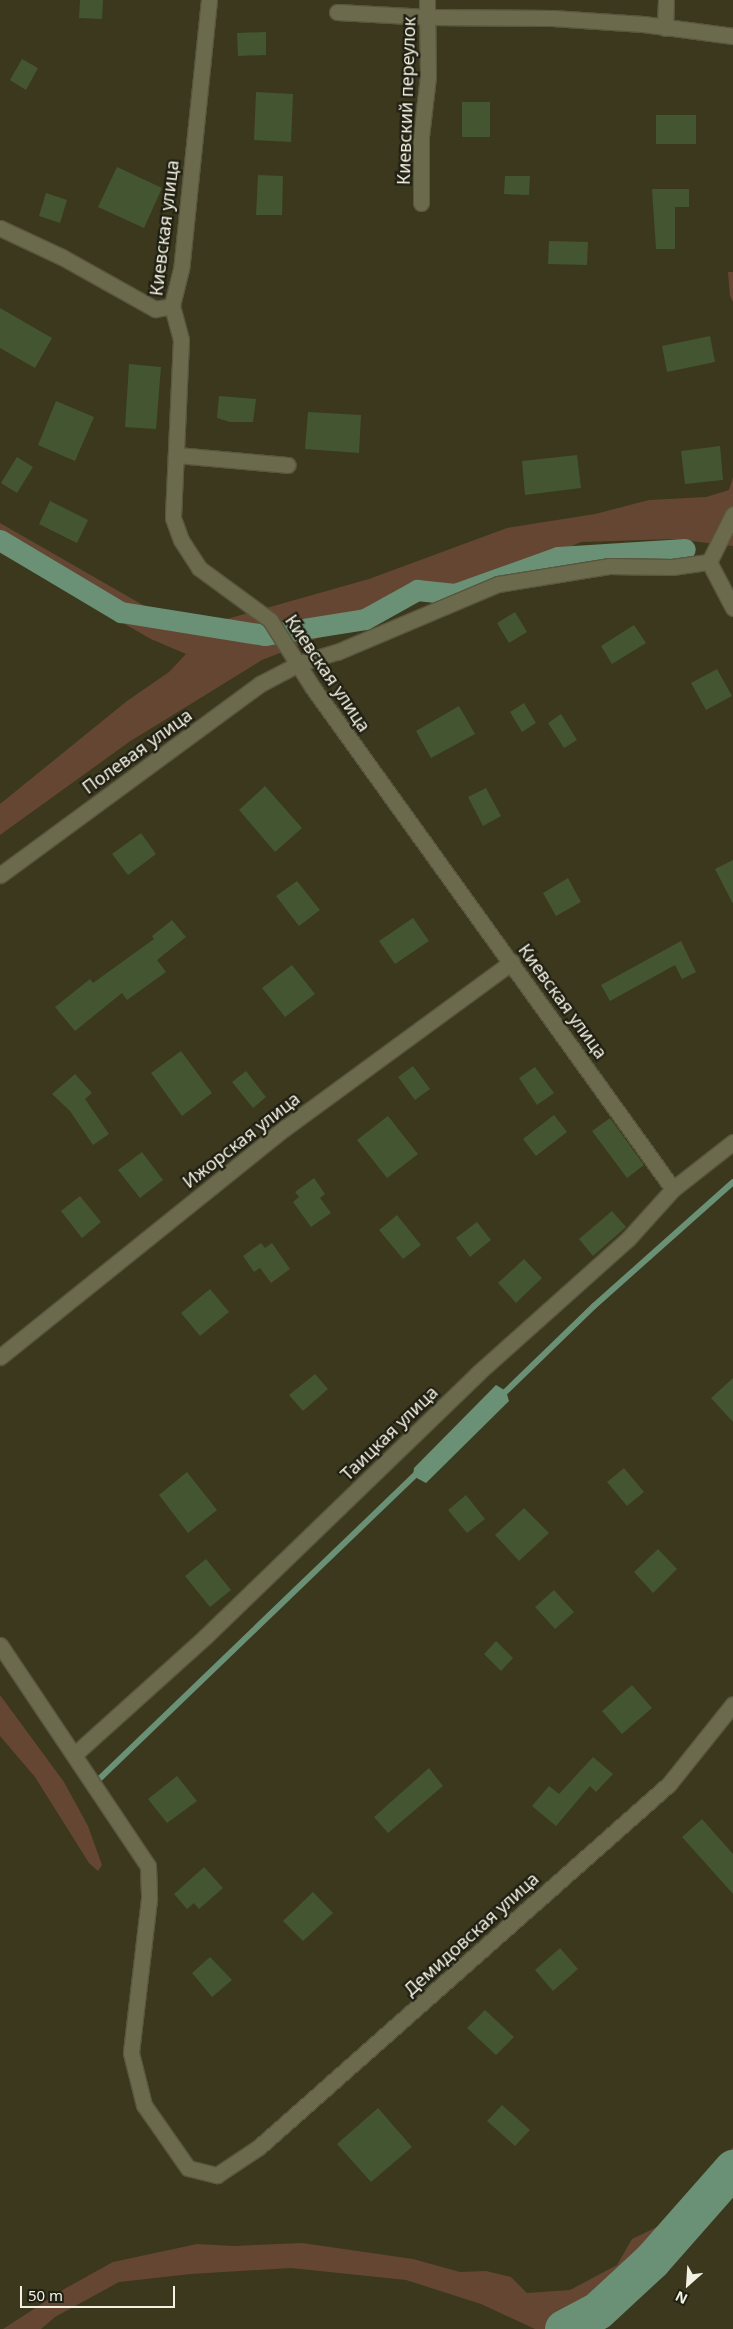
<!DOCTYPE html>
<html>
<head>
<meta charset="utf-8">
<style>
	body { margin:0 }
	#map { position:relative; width:733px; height:2329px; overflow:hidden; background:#3b381d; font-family:"Noto Sans",sans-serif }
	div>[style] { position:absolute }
	.green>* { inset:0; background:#654632 }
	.water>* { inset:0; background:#6a9176 }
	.stream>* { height:6px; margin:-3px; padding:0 3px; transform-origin:3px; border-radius:3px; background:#6a9176 }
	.canal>* { height:21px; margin:-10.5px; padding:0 10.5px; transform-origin:10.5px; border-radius:10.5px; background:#6a9176 }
	.river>* { height:38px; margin:-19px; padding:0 19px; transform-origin:19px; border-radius:19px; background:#6a9176 }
	.building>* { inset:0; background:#445531 }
	.roads { filter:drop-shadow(1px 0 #58563e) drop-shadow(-1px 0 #58563e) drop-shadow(0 1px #58563e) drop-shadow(0 -1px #58563e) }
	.street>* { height:15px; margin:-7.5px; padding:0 7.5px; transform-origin:7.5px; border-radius:7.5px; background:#6c6a4d }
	span { translate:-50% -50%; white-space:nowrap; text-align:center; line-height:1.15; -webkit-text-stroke:4.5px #201f13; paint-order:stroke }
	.street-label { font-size:18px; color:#f3f2e2 }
	.north { position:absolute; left:663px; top:2259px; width:50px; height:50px; -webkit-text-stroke:4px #201f13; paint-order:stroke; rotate:206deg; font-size:14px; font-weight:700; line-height:20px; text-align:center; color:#f3f2e2 }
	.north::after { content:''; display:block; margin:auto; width:18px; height:22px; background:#f3f2e2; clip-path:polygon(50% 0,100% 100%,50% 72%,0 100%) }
	.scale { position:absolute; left:20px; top:2286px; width:155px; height:22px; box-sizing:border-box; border:2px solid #f3f2e2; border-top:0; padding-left:6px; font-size:15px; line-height:18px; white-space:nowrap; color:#f3f2e2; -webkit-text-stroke:4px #201f13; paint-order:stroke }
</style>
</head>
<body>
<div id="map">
	<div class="green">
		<i style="clip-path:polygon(728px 272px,733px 272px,733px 302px,730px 296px)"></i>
		<i style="clip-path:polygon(733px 477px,733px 546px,674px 539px,581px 542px,513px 573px,418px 599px,372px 623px,318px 638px,262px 660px,129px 742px,0 835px,0 804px,127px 701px,169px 672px,186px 654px,151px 639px,0 553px,0 523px,148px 608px,220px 621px,369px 579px,507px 528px,595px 514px,649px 500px,706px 497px,729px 490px)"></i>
		<i style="clip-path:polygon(0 1695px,64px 1782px,88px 1826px,102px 1865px,98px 1871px,89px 1863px,35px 1777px,0 1736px)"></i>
		<i style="clip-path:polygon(733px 2147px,733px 2181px,671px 2252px,606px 2312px,575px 2329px,535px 2329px,481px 2304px,406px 2280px,291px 2268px,191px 2274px,119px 2282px,55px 2317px,41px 2329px,3px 2329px,66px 2288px,113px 2262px,197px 2244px,234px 2246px,302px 2243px,413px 2259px,460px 2272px,486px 2271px,511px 2277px,527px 2293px,570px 2290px,617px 2265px,632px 2239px,665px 2223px)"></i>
	</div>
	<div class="water">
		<i style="clip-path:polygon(496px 1385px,506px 1391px,509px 1401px,426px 1483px,413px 1476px,414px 1468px)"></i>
	</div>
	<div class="stream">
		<i style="left:500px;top:1397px;width:131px;rotate:-44.1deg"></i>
		<i style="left:594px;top:1306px;width:186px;rotate:-41.7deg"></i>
		<i style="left:94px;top:1784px;width:451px;rotate:-43.9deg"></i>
	</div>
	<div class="canal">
		<i style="left:0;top:540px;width:141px;rotate:30.8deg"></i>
		<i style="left:121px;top:612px;width:146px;rotate:9.1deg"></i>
		<i style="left:265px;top:635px;width:101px;rotate:-9.1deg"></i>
		<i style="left:365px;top:619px;width:60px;rotate:-29.1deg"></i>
		<i style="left:417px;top:590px;width:38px;rotate:6deg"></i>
		<i style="left:455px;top:594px;width:109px;rotate:-19.8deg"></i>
		<i style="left:558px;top:557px;width:127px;rotate:-3.6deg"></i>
	</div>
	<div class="river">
		<i style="left:564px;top:2329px;width:38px;rotate:-28deg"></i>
		<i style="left:598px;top:2311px;width:74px;rotate:-42.8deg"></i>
		<i style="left:652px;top:2261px;width:123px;rotate:-48.6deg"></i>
	</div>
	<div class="building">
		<i style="clip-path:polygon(80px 0,103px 0,102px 19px,79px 18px)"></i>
		<i style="clip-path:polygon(266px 32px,266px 55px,238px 56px,237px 33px)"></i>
		<i style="clip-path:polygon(22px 59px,38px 68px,26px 90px,10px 80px)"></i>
		<i style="clip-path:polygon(256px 92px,293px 94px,291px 142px,254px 140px)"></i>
		<i style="clip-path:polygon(462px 102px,490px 102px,490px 137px,462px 137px)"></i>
		<i style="clip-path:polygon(656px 115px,696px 115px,696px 144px,656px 144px)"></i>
		<i style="clip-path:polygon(117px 167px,162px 188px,144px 228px,98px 207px)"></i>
		<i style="clip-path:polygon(258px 175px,283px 176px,282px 215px,256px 215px)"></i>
		<i style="clip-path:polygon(505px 176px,530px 176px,529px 195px,504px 194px)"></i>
		<i style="clip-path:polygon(652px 189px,689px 189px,689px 207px,675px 207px,675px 249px,656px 249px)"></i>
		<i style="clip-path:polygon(46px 193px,67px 200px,60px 223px,39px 216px)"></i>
		<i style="clip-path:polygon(549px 241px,588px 242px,587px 265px,548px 264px)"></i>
		<i style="clip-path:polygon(0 308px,52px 338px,35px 368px,0 348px)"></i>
		<i style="clip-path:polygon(710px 336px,715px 362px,667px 372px,662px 346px)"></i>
		<i style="clip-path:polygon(129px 364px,161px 367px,156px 429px,125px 427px)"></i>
		<i style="clip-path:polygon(219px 396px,256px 399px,253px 422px,230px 422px,217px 418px)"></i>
		<i style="clip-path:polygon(56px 401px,94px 417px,75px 461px,38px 445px)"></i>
		<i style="clip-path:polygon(308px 412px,361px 415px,359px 453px,305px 449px)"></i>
		<i style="clip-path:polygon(720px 446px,723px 480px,685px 484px,681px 451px)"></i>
		<i style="clip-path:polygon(577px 455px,581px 488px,525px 495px,522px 461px)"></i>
		<i style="clip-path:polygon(17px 457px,33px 467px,17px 493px,1px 483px)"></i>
		<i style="clip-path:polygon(50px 501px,88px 520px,77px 543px,39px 524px)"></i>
		<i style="clip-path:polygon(515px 612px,527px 632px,509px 643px,497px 623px)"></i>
		<i style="clip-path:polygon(634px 625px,646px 643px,612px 664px,601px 646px)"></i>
		<i style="clip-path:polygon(717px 669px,732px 696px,706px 710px,691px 683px)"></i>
		<i style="clip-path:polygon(524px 703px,536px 723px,522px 732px,510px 712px)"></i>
		<i style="clip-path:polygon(459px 706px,475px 734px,431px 758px,416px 731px)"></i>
		<i style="clip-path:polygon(561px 714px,577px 740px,564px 748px,548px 723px)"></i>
		<i style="clip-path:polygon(265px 786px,302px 828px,275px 852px,239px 810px)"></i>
		<i style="clip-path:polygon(486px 788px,501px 816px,483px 826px,468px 797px)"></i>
		<i style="clip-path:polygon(141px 833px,156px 854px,128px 875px,112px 854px)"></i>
		<i style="clip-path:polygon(733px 860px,733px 904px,715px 869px)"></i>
		<i style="clip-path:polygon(568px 878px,581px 902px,556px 916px,543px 893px)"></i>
		<i style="clip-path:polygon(297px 881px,320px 910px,299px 926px,276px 896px)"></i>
		<i style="clip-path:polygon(413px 918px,429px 941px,395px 964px,379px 941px)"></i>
		<i style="clip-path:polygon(172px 920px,186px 937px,157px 960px,166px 972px,127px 1000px,122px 993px,75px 1031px,55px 1007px,90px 979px,93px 983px,154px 939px,152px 936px)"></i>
		<i style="clip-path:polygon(681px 941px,696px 972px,682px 979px,675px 965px,610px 1001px,601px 985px)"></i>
		<i style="clip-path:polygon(292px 965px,315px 994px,285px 1017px,262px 988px)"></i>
		<i style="clip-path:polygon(181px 1051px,212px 1093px,182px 1116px,151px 1073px)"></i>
		<i style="clip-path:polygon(413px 1066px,430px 1089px,415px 1100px,398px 1077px)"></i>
		<i style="clip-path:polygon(535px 1067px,554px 1093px,537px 1105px,519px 1078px)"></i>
		<i style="clip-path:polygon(246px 1071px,266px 1097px,253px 1108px,232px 1082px)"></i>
		<i style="clip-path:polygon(75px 1074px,92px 1093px,85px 1099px,109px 1134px,93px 1145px,70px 1111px,52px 1094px)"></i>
		<i style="clip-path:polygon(554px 1115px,567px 1132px,536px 1156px,523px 1139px)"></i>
		<i style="clip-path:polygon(388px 1116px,418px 1154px,387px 1178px,357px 1140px)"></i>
		<i style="clip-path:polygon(610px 1118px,644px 1165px,627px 1178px,592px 1131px)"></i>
		<i style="clip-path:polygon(142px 1152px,163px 1180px,140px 1198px,118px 1170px)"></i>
		<i style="clip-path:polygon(314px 1178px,325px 1194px,320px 1198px,331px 1213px,311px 1227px,293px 1202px,299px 1197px,295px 1192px)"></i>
		<i style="clip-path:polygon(80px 1196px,101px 1222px,82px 1238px,61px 1211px)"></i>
		<i style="clip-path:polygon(612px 1211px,626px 1227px,593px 1256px,579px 1239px)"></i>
		<i style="clip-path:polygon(397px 1215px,421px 1245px,403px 1259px,379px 1230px)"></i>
		<i style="clip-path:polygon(477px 1222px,491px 1240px,470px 1257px,456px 1238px)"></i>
		<i style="clip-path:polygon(261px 1243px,265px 1248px,272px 1243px,290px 1269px,271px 1283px,260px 1268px,254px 1272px,243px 1256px)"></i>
		<i style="clip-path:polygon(524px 1259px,542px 1278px,516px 1303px,498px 1283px)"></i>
		<i style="clip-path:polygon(210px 1289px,229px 1312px,200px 1336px,181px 1313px)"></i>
		<i style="clip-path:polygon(315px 1374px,328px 1389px,303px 1411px,289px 1395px)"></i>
		<i style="clip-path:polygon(733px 1378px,733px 1422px,711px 1398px)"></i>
		<i style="clip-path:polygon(624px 1468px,644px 1492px,627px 1506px,607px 1482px)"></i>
		<i style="clip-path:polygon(187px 1472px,217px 1510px,188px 1533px,159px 1495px)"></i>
		<i style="clip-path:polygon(466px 1495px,485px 1519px,467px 1533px,448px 1510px)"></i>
		<i style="clip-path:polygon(524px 1508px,549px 1533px,519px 1561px,495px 1535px)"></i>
		<i style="clip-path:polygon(658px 1549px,677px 1569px,653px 1593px,634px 1572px)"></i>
		<i style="clip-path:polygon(206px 1559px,231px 1590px,210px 1607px,185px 1576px)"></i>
		<i style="clip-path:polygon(554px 1590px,574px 1612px,555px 1629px,535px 1607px)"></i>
		<i style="clip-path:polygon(496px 1641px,513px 1658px,501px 1671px,484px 1654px)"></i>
		<i style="clip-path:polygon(632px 1685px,652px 1708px,622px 1734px,602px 1711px)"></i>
		<i style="clip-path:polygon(593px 1757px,613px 1774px,596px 1792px,590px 1786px,556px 1826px,532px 1806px,549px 1786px,559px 1794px)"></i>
		<i style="clip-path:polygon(429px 1768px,443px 1786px,388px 1833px,374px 1817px)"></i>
		<i style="clip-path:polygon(177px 1776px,197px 1801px,167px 1823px,148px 1799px)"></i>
		<i style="clip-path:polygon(702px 1819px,733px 1854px,733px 1894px,682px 1837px)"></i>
		<i style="clip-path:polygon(204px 1867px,223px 1888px,199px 1909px,194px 1903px,187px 1909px,174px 1894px)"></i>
		<i style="clip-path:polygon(313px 1892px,333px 1913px,303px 1941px,283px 1921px)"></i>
		<i style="clip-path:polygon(560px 1948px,578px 1969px,553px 1991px,535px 1970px)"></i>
		<i style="clip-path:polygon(210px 1957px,232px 1980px,212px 1997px,192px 1973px)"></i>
		<i style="clip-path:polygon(485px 2010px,514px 2037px,496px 2055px,467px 2028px)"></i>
		<i style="clip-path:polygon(502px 2105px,530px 2130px,515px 2146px,487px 2121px)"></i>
		<i style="clip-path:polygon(378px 2108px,412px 2147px,371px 2182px,337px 2144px)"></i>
	</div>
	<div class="roads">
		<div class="street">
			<i style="left:209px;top:0;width:270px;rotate:95.9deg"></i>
			<i style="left:181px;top:269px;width:38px;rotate:104deg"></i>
			<i style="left:172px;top:306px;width:35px;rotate:75deg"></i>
			<i style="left:181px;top:340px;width:178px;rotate:92.6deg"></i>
			<i style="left:173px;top:518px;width:23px;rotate:70deg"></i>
			<i style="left:181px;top:540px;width:33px;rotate:57deg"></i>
			<i style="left:199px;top:568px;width:88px;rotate:36.2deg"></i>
			<i style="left:270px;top:620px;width:80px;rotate:57.7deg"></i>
			<i style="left:313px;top:688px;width:617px;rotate:54.3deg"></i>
			<i style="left:337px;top:12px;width:91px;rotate:3.1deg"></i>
			<i style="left:428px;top:17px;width:124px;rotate:0.5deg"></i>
			<i style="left:552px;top:18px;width:91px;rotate:3.8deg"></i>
			<i style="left:643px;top:24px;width:91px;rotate:7.6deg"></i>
			<i style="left:665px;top:28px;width:28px;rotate:-88deg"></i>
			<i style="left:421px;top:203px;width:67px;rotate:-90deg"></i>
			<i style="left:421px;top:136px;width:60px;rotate:-83.3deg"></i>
			<i style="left:428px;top:76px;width:76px;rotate:-90.8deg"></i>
			<i style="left:0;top:228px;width:68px;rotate:25.1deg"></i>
			<i style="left:62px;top:257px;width:107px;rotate:29.2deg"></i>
			<i style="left:155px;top:309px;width:17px;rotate:-10deg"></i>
			<i style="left:176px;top:455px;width:112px;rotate:5.1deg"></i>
			<i style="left:733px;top:514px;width:54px;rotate:116.6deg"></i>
			<i style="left:709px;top:562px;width:52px;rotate:62.4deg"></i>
			<i style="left:0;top:875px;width:323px;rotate:-36.3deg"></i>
			<i style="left:260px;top:684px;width:45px;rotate:-27.7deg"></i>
			<i style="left:300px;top:663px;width:39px;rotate:-17deg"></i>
			<i style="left:337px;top:652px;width:175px;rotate:-22.9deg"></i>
			<i style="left:498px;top:584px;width:112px;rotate:-9.2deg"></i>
			<i style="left:609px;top:566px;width:63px;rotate:0.9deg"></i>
			<i style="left:672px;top:567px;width:37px;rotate:-8deg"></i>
			<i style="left:0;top:1357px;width:366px;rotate:-38.8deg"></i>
			<i style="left:285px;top:1128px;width:281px;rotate:-36.2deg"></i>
			<i style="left:0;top:1645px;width:266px;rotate:56.2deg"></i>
			<i style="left:148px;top:1866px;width:33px;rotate:88deg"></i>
			<i style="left:149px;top:1899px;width:155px;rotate:96.7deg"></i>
			<i style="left:131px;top:2053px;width:54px;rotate:76deg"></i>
			<i style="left:144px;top:2105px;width:77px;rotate:55.1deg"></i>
			<i style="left:188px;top:2168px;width:30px;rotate:14deg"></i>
			<i style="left:217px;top:2175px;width:50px;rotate:-33.7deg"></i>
			<i style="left:259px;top:2147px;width:548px;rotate:-41.52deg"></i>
			<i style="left:669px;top:1784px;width:102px;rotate:-51.3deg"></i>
			<i style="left:75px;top:1754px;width:176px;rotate:-42deg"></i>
			<i style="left:206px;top:1636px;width:378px;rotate:-44deg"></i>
			<i style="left:478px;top:1373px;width:201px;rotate:-41.8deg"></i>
			<i style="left:628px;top:1239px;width:67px;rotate:-48deg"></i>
			<i style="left:673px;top:1189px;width:76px;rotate:-38.1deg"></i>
		</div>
	</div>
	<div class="street-label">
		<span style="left:406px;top:101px;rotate:-88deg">Киевский переулок</span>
		<span style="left:164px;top:228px;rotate:-83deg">Киевская улица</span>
		<span style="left:328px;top:673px;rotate:56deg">Киевская улица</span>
		<span style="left:137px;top:751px;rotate:-36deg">Полевая улица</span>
		<span style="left:563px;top:1001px;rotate:54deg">Киевская улица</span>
		<span style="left:241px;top:1140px;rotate:-38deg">Ижорская улица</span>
		<span style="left:389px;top:1433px;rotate:-44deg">Таицкая улица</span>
		<span style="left:471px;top:1934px;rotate:-42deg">Демидовская улица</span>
	</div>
	<div class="north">N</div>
	<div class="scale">50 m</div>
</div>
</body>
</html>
